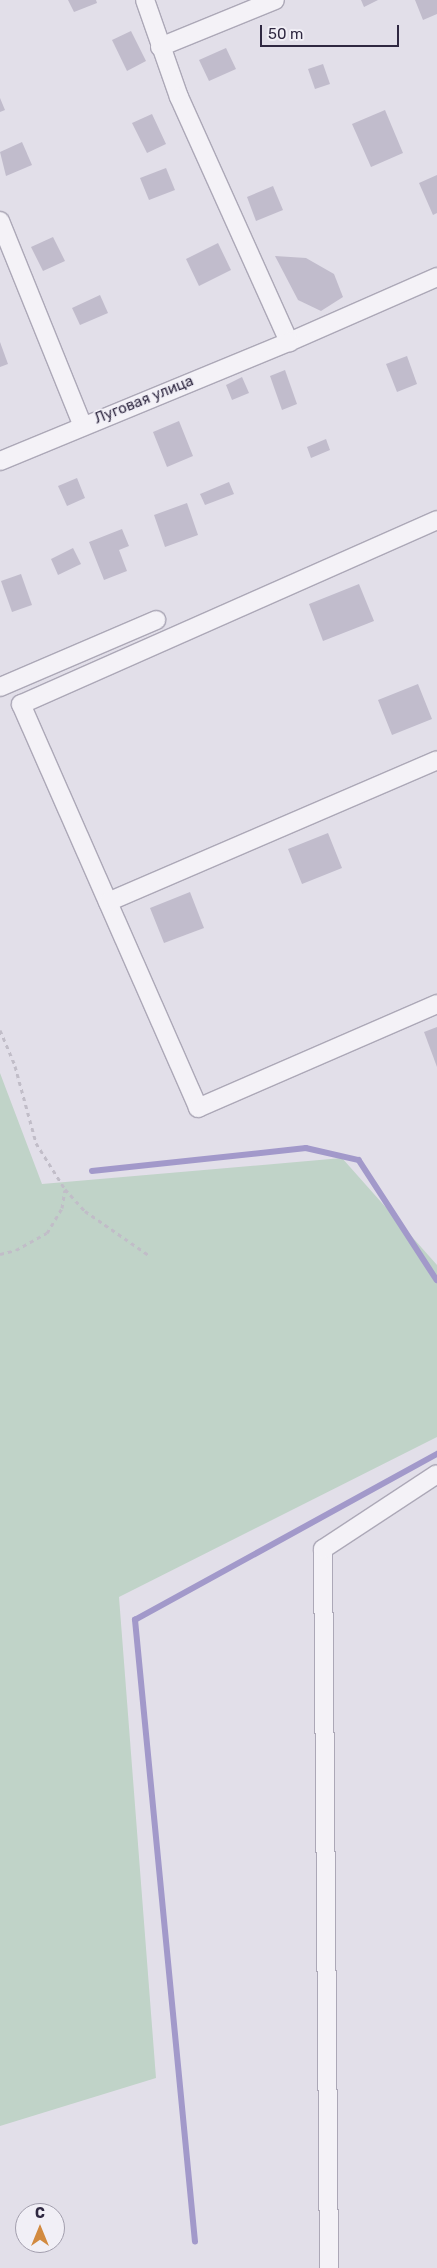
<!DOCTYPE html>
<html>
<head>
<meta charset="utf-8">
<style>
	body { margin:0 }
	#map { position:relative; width:437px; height:2268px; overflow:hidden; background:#e2dfe9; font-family:Rubik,sans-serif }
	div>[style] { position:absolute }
	.green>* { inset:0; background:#c0d3c8 }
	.stream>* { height:5.5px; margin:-2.75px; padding:0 2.75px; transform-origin:2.75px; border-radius:2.75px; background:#a299ca }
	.building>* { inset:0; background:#c1bccc }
	.path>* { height:3px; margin-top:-1.5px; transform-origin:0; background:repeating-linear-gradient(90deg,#c1bdc8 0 4px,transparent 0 8px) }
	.roads { filter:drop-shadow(1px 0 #aca8b7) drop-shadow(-1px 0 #aca8b7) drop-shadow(0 1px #aca8b7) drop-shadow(0 -1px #aca8b7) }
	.street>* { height:18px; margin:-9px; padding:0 9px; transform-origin:9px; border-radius:9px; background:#f4f2f7 }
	span { translate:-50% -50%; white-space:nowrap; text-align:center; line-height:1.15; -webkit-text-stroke:4px #f1eff6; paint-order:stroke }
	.street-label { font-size:15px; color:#2f2841 }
	.north { position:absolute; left:15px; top:2203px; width:50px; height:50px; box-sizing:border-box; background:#f1eff6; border:1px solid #a39fae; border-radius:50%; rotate:0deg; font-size:14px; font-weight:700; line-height:20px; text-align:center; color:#2f2841 }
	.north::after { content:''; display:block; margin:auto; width:18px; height:22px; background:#d28a40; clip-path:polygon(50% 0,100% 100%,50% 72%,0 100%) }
	.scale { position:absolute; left:260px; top:25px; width:139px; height:22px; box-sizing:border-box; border:2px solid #2f2841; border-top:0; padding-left:6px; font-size:15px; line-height:18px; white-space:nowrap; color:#2f2841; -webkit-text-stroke:4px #f1eff6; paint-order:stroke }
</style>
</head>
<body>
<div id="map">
	<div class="green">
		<i style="clip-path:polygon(0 1073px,42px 1184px,342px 1158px,437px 1265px,437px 1437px,119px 1597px,156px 2078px,0 2126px)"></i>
	</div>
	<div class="stream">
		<i style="left:92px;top:1171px;width:215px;rotate:-6.1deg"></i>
		<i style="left:306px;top:1148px;width:54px;rotate:12.8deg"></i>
		<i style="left:359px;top:1160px;width:143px;rotate:57deg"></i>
		<i style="left:195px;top:2242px;width:625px;rotate:-95.51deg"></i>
		<i style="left:135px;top:1620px;width:345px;rotate:-28.8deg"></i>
	</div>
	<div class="building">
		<i style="clip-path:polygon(68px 0,96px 0,97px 3px,74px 12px)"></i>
		<i style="clip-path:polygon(361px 0,378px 0,364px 7px)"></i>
		<i style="clip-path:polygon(415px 0,437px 0,437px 14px,423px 20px)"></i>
		<i style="clip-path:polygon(131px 31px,146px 61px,127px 71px,112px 40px)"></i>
		<i style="clip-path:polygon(226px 48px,236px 69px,209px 81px,199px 60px)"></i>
		<i style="clip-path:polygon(323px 64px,330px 84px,315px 89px,308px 69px)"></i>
		<i style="clip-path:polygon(0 98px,5px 110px,0 112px)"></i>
		<i style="clip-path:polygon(385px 110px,403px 153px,371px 167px,352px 124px)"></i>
		<i style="clip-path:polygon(152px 114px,166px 144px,147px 153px,132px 123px)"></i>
		<i style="clip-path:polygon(22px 142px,32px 165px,6px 176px,0 152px)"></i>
		<i style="clip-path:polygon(166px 168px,175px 190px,149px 200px,140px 178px)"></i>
		<i style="clip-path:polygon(437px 175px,437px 213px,433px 215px,419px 183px)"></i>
		<i style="clip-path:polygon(273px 186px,283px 210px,256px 221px,247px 197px)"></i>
		<i style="clip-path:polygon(53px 237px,65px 261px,43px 271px,31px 247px)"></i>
		<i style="clip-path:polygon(218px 243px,231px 270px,199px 286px,186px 259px)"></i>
		<i style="clip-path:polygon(275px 256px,306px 258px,334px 274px,343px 297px,321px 311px,298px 300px)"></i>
		<i style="clip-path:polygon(100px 295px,108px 313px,80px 325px,72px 308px)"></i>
		<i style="clip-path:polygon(0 342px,8px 364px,0 367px)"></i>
		<i style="clip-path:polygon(407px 356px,417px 384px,397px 392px,386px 364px)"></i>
		<i style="clip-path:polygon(285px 370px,297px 404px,282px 410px,270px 376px)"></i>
		<i style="clip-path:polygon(242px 377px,249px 393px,232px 400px,226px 385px)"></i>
		<i style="clip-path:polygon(179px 421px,193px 456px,167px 467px,153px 432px)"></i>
		<i style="clip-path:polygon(326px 439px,330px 450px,311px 458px,307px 447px)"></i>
		<i style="clip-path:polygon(77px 478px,85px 498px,67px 506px,58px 486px)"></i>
		<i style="clip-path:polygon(229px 482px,234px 494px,205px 505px,200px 494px)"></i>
		<i style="clip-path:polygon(187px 503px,198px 535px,165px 547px,154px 515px)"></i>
		<i style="clip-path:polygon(122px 529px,129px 546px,119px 550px,127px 571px,104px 580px,89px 542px)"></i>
		<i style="clip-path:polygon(73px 548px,81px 564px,58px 575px,51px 559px)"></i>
		<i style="clip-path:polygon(21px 574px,32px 605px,12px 612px,1px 581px)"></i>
		<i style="clip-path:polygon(359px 584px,374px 621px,323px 641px,309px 604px)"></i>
		<i style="clip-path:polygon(418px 684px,432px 719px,392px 735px,378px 700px)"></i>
		<i style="clip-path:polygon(328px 833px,342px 868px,302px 884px,288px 849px)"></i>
		<i style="clip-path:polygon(190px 892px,204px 928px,164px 943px,150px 908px)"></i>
		<i style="clip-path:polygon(437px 1027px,437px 1067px,424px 1032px)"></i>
	</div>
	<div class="path">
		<i style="left:0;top:1030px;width:39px;rotate:67deg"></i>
		<i style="left:15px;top:1066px;width:80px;rotate:74.7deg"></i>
		<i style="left:36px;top:1143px;width:54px;rotate:57.8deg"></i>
		<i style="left:65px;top:1189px;width:30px;rotate:48deg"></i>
		<i style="left:85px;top:1211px;width:79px;rotate:34.7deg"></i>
		<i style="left:0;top:1254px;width:16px;rotate:-14deg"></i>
		<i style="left:16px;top:1250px;width:35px;rotate:-29deg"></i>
		<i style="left:47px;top:1233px;width:29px;rotate:-59deg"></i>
		<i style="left:62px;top:1208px;width:18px;rotate:-81deg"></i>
	</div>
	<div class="roads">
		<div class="street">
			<i style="left:145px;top:0;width:103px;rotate:70.7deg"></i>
			<i style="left:179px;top:97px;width:269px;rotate:65.8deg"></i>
			<i style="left:289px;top:342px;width:162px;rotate:-23.7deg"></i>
			<i style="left:160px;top:47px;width:124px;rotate:-22.2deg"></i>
			<i style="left:0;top:221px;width:219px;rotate:68deg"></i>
			<i style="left:0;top:461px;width:313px;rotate:-22.4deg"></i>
			<i style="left:437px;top:520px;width:455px;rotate:156.1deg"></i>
			<i style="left:21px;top:704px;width:441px;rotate:66.3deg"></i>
			<i style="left:198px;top:1108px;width:261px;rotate:-23.5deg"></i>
			<i style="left:0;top:687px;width:170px;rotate:-23.2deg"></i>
			<i style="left:108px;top:902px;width:358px;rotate:-23.3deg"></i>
			<i style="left:329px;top:2268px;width:719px;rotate:-90.48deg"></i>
			<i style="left:323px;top:1549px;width:136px;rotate:-33.3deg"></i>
		</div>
	</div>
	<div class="street-label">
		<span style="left:144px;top:400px;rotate:-22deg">Луговая улица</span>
	</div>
	<div class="north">С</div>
	<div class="scale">50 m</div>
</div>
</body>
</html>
